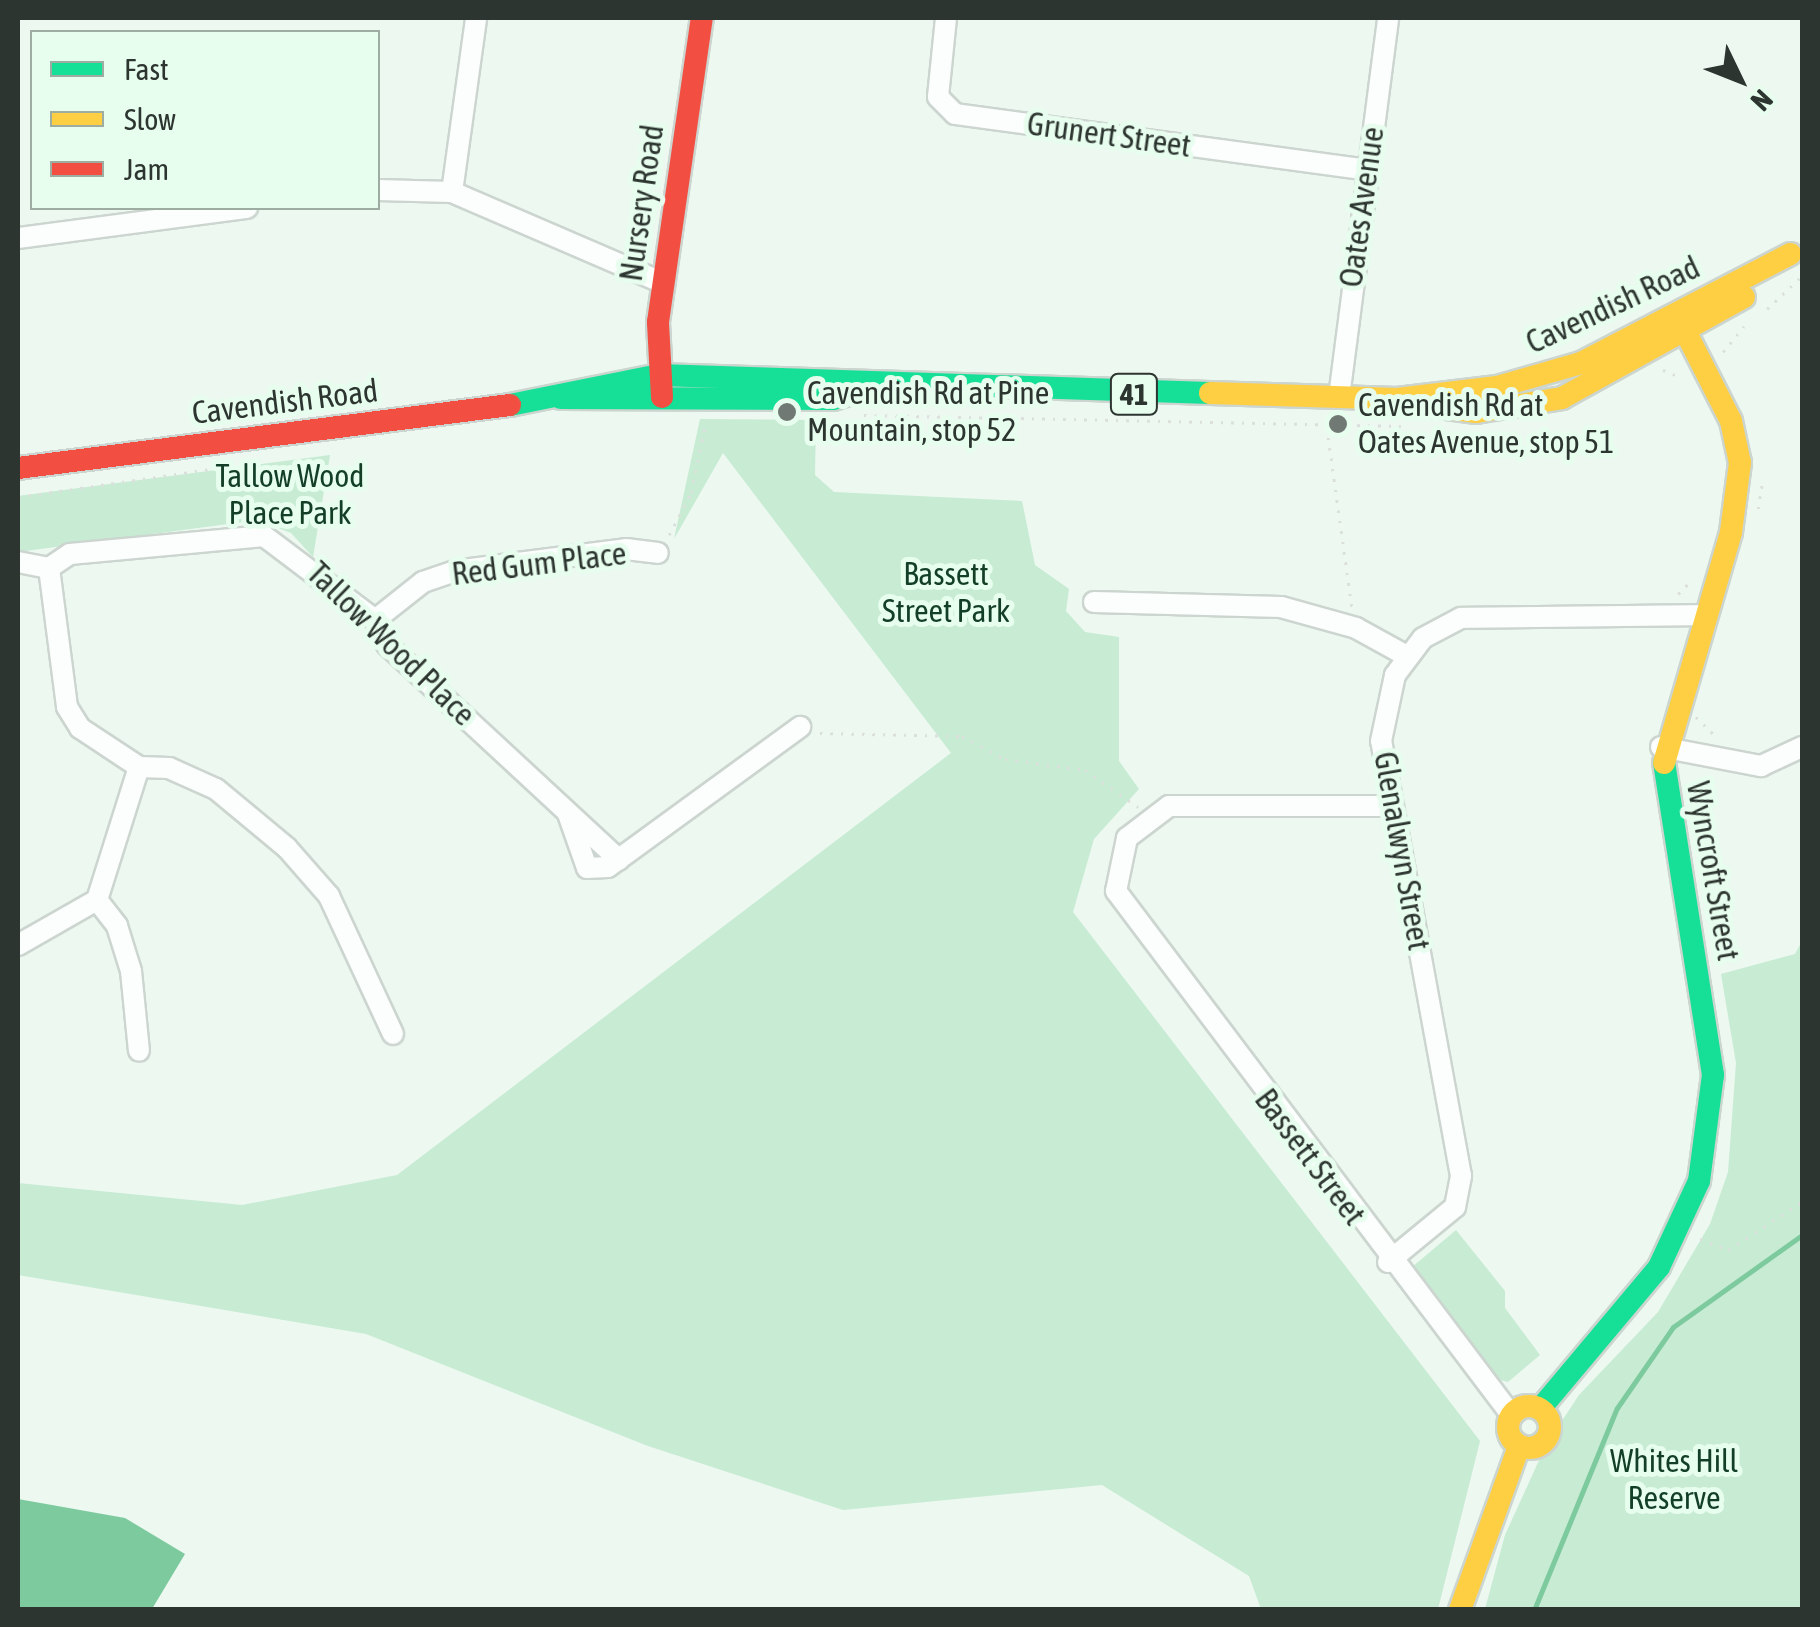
<!DOCTYPE html>
<html>
<head>
<meta charset="utf-8">
<style>
	body { margin:0 }
	#map { position:relative; width:1820px; height:1627px; overflow:hidden; background:#ecf8f0; font-family:"Asap Condensed",sans-serif }
	div>[style] { position:absolute }
	.green>* { inset:0; background:#c7ebd3 }
	.water>* { inset:0; background:#7eca9f }
	.stream>* { height:5px; margin:-2.5px; padding:0 2.5px; transform-origin:2.5px; border-radius:2.5px; background:#7eca9f }
	.path>* { height:2.5px; margin-top:-1.25px; transform-origin:0; background:repeating-linear-gradient(90deg,#dce0dd 0 2.5px,transparent 0 10.5px) }
	.roads { filter:drop-shadow(2px 0 #ccd5cf) drop-shadow(-2px 0 #ccd5cf) drop-shadow(0 2px #ccd5cf) drop-shadow(0 -2px #ccd5cf) }
	.street>* { height:20px; margin:-10px; padding:0 10px; transform-origin:10px; border-radius:10px; background:#fcfefd }
	.fast>* { height:22px; margin:-11px; padding:0 11px; transform-origin:11px; border-radius:11px; background:#16e098 }
	.slow>* { height:22px; margin:-11px; padding:0 11px; transform-origin:11px; border-radius:11px; background:#ffcf43 }
	.slow>.ring { margin:-11px; padding:0; box-sizing:content-box; background:none; border:22px solid #ffcf43; border-radius:50% }
	.jam>* { height:22px; margin:-11px; padding:0 11px; transform-origin:11px; border-radius:11px; background:#f24e42 }
	.dots>* { width:28px; height:28px; translate:-50% -50%; box-sizing:border-box; border:5px solid #e7fdee; border-radius:50% }
	span { translate:-50% -50%; white-space:nowrap; text-align:center; line-height:1.15; -webkit-text-stroke:10px #e7fdee; paint-order:stroke }
	.shield-label span { padding:2px 8px; background:#e7fdee; border:2px solid; border-radius:8px; -webkit-text-stroke-width:0 }
	.shield-label { font-size:30px; color:#2d3530; font-weight:700 }
	.street-label { font-size:32px; color:#2d3530 }
	.poi-label { font-size:32px; color:#2d3530 }
	.left { translate:0 -50%; text-align:left }
	.park-label { font-size:32px; color:#143f27 }
	.frame { position:absolute; inset:0; border:20px solid #2d3530; pointer-events:none }
	.legend { position:absolute; left:30px; top:30px; width:350px; height:180px; box-sizing:border-box; background:#e7fdee; border:2px solid #9dada2; margin:0; padding:12px 18px; list-style:none; font-size:30px; color:#2d3530 }
	.legend li { display:flex; align-items:center; gap:20px; height:50px }
	.legend b { width:50px; border:2px solid #9dada2 }
	.north { position:absolute; left:1690px; top:30px; width:100px; height:100px; -webkit-text-stroke:8px #e7fdee; paint-order:stroke; rotate:133deg; font-size:28px; font-weight:700; line-height:40px; text-align:center; color:#2d3530 }
	.north::after { content:''; display:block; margin:auto; width:35px; height:45px; background:#2d3530; clip-path:polygon(50% 0,100% 100%,50% 72%,0 100%) }
</style>
</head>
<body>
<div id="map">
	<div class="green">
		<i style="clip-path:polygon(700px 419px,816px 420px,815px 475px,834px 492px,1022px 501px,1035px 565px,1069px 589px,1066px 611px,1085px 632px,1119px 637px,1119px 761px,1139px 789px,1094px 839px,1073px 912px,1480px 1441px,1438px 1609px,1261px 1609px,1249px 1576px,1102px 1485px,843px 1510px,648px 1446px,366px 1334px,18px 1275px,18px 1183px,242px 1205px,397px 1175px,951px 753px,723px 453px,674px 539px)"></i>
		<i style="clip-path:polygon(330px 455px,313px 557px,291px 533px,258px 520px,18px 552px,18px 496px)"></i>
		<i style="clip-path:polygon(1802px 941px,1802px 1609px,1485px 1609px,1505px 1535px,1546px 1445px,1579px 1395px,1658px 1312px,1710px 1224px,1728px 1172px,1736px 1063px,1721px 974px,1795px 954px)"></i>
		<i style="clip-path:polygon(1456px 1230px,1505px 1291px,1505px 1308px,1540px 1355px,1508px 1382px,1493px 1378px,1411px 1268px)"></i>
	</div>
	<div class="water">
		<i style="clip-path:polygon(18px 1499px,125px 1518px,185px 1554px,152px 1609px,18px 1609px)"></i>
	</div>
	<div class="stream">
		<i style="left:1534px;top:1610px;width:218px;rotate:-67.7deg"></i>
		<i style="left:1617px;top:1408px;width:98px;rotate:-55.3deg"></i>
		<i style="left:1673px;top:1327px;width:158px;rotate:-35.5deg"></i>
	</div>
	<div class="path">
		<i style="left:1767px;top:309px;width:48px;rotate:-43.3deg"></i>
		<i style="left:1723px;top:352px;width:33px;rotate:-51deg"></i>
		<i style="left:1663px;top:370px;width:21px;rotate:23deg"></i>
		<i style="left:864px;top:415px;width:537px;rotate:1.17deg"></i>
		<i style="left:1327px;top:427px;width:182px;rotate:82.1deg"></i>
		<i style="left:18px;top:497px;width:207px;rotate:-8.3deg"></i>
		<i style="left:1758px;top:509px;width:26px;rotate:-81deg"></i>
		<i style="left:669px;top:535px;width:47px;rotate:-62.4deg"></i>
		<i style="left:691px;top:493px;width:69px;rotate:-78.4deg"></i>
		<i style="left:1678px;top:594px;width:17px;rotate:-45deg"></i>
		<i style="left:1696px;top:717px;width:29px;rotate:44deg"></i>
		<i style="left:820px;top:733px;width:142px;rotate:1.2deg"></i>
		<i style="left:962px;top:736px;width:49px;rotate:28.1deg"></i>
		<i style="left:1005px;top:759px;width:81px;rotate:7.8deg"></i>
		<i style="left:1085px;top:770px;width:65px;rotate:34.9deg"></i>
		<i style="left:1700px;top:1239px;width:30px;rotate:21deg"></i>
		<i style="left:1728px;top:1250px;width:88px;rotate:-33deg"></i>
	</div>
	<div class="roads">
		<div class="street">
			<i style="left:946px;top:18px;width:79px;rotate:95.8deg"></i>
			<i style="left:938px;top:97px;width:24px;rotate:45deg"></i>
			<i style="left:955px;top:114px;width:416px;rotate:7.7deg"></i>
			<i style="left:378px;top:190px;width:74px;rotate:1.5deg"></i>
			<i style="left:452px;top:192px;width:230px;rotate:23.3deg"></i>
			<i style="left:452px;top:192px;width:176px;rotate:-82.1deg"></i>
			<i style="left:18px;top:238px;width:231px;rotate:-7.5deg"></i>
			<i style="left:1339px;top:397px;width:382px;rotate:-82.6deg"></i>
			<i style="left:18px;top:562px;width:32px;rotate:11deg"></i>
			<i style="left:49px;top:568px;width:25px;rotate:-34deg"></i>
			<i style="left:70px;top:554px;width:195px;rotate:-5.3deg"></i>
			<i style="left:264px;top:536px;width:139px;rotate:37.1deg"></i>
			<i style="left:375px;top:620px;width:28px;rotate:64deg"></i>
			<i style="left:387px;top:645px;width:316px;rotate:42.8deg"></i>
			<i style="left:49px;top:568px;width:140px;rotate:82.6deg"></i>
			<i style="left:67px;top:707px;width:25px;rotate:58deg"></i>
			<i style="left:80px;top:728px;width:71px;rotate:33.5deg"></i>
			<i style="left:139px;top:767px;width:30px;rotate:2deg"></i>
			<i style="left:169px;top:768px;width:51px;rotate:24.1deg"></i>
			<i style="left:216px;top:789px;width:92px;rotate:39.7deg"></i>
			<i style="left:287px;top:848px;width:64px;rotate:48.8deg"></i>
			<i style="left:329px;top:896px;width:152px;rotate:65.1deg"></i>
			<i style="left:1094px;top:602px;width:187px;rotate:1.5deg"></i>
			<i style="left:1281px;top:607px;width:78px;rotate:15.6deg"></i>
			<i style="left:1356px;top:628px;width:58px;rotate:28.8deg"></i>
			<i style="left:375px;top:620px;width:61px;rotate:-38.4deg"></i>
			<i style="left:423px;top:582px;width:34px;rotate:-19deg"></i>
			<i style="left:455px;top:571px;width:172px;rotate:-7.3deg"></i>
			<i style="left:626px;top:549px;width:32px;rotate:7deg"></i>
			<i style="left:1661px;top:747px;width:102px;rotate:10.8deg"></i>
			<i style="left:1761px;top:766px;width:45px;rotate:-24.9deg"></i>
			<i style="left:1392px;top:806px;width:223px;rotate:180deg"></i>
			<i style="left:1169px;top:806px;width:53px;rotate:142.7deg"></i>
			<i style="left:1127px;top:838px;width:54px;rotate:101.7deg"></i>
			<i style="left:1116px;top:891px;width:658px;rotate:52.97deg"></i>
			<i style="left:568px;top:814px;width:57px;rotate:70.6deg"></i>
			<i style="left:587px;top:868px;width:21px;rotate:-3deg"></i>
			<i style="left:608px;top:867px;width:238px;rotate:-36.1deg"></i>
			<i style="left:97px;top:900px;width:33px;rotate:52deg"></i>
			<i style="left:117px;top:926px;width:47px;rotate:72.7deg"></i>
			<i style="left:131px;top:971px;width:80px;rotate:84.3deg"></i>
			<i style="left:18px;top:945px;width:91px;rotate:-29.7deg"></i>
			<i style="left:97px;top:900px;width:139px;rotate:-72.5deg"></i>
			<i style="left:1388px;top:1262px;width:87px;rotate:-39.4deg"></i>
			<i style="left:1455px;top:1207px;width:32px;rotate:-79deg"></i>
			<i style="left:1461px;top:1176px;width:442px;rotate:-100.4deg"></i>
			<i style="left:1381px;top:741px;width:67px;rotate:-78deg"></i>
			<i style="left:1395px;top:675px;width:46px;rotate:-52.9deg"></i>
			<i style="left:1423px;top:638px;width:43px;rotate:-27.8deg"></i>
			<i style="left:1461px;top:618px;width:240px;rotate:-0.7deg"></i>
		</div>
		<div class="fast">
			<i style="left:561px;top:398px;width:272px;rotate:0.2deg"></i>
			<i style="left:833px;top:399px;width:39px;rotate:-17deg"></i>
			<i style="left:510px;top:405px;width:152px;rotate:-11.4deg"></i>
			<i style="left:659px;top:375px;width:551px;rotate:1.87deg"></i>
			<i style="left:1540px;top:1409px;width:185px;rotate:-50deg"></i>
			<i style="left:1659px;top:1267px;width:95px;rotate:-65.1deg"></i>
			<i style="left:1699px;top:1181px;width:107px;rotate:-82.5deg"></i>
			<i style="left:1713px;top:1075px;width:316px;rotate:-98.9deg"></i>
		</div>
		<div class="slow">
			<i style="left:1210px;top:393px;width:187px;rotate:1.8deg"></i>
			<i style="left:1397px;top:399px;width:101px;rotate:-6.8deg"></i>
			<i style="left:1497px;top:387px;width:87px;rotate:-15.9deg"></i>
			<i style="left:1581px;top:363px;width:236px;rotate:-27.5deg"></i>
			<i style="left:1410px;top:403px;width:67px;rotate:7.8deg"></i>
			<i style="left:1476px;top:412px;width:87px;rotate:-9.2deg"></i>
			<i style="left:1562px;top:398px;width:208px;rotate:-29deg"></i>
			<i style="left:1664px;top:763px;width:241px;rotate:-73.8deg"></i>
			<i style="left:1731px;top:532px;width:70px;rotate:-82.6deg"></i>
			<i style="left:1740px;top:463px;width:43px;rotate:-102.1deg"></i>
			<i style="left:1731px;top:421px;width:119px;rotate:-117deg"></i>
			<i class="ring" style="left:1508px;top:1406px;width:20px;height:20px"></i>
			<i style="left:1460px;top:1610px;width:174px;rotate:-70.2deg"></i>
		</div>
		<div class="jam">
			<i style="left:662px;top:397px;width:75px;rotate:-93.1deg"></i>
			<i style="left:658px;top:322px;width:307px;rotate:-81.8deg"></i>
			<i style="left:18px;top:468px;width:496px;rotate:-7.3deg"></i>
		</div>
	</div>
	<div class="dots">
		<i style="left:787px;top:412px;background:#707973"></i>
		<i style="left:1338px;top:424px;background:#707973"></i>
	</div>
	<div class="shield-label">
		<span style="left:1134px;top:394px">41</span>
	</div>
	<div class="street-label">
		<span style="left:1109px;top:135px;rotate:8deg">Grunert Street</span>
		<span style="left:642px;top:203px;rotate:-82deg">Nursery Road</span>
		<span style="left:1362px;top:207px;rotate:-82deg">Oates Avenue</span>
		<span style="left:1613px;top:305px;rotate:-25deg">Cavendish Road</span>
		<span style="left:285px;top:402px;rotate:-7deg">Cavendish Road</span>
		<span style="left:539px;top:564px;rotate:-7deg">Red Gum Place</span>
		<span style="left:391px;top:644px;rotate:44deg">Tallow Wood Place</span>
		<span style="left:1402px;top:851px;rotate:80deg">Glenalwyn Street</span>
		<span style="left:1713px;top:871px;rotate:80deg">Wyncroft Street</span>
		<span style="left:1310px;top:1157px;rotate:53deg">Bassett Street</span>
	</div>
	<div class="poi-label">
		<span class="left" style="left:807px;top:412px">Cavendish Rd at Pine<br>Mountain, stop 52</span>
		<span class="left" style="left:1358px;top:424px">Cavendish Rd at<br>Oates Avenue, stop 51</span>
	</div>
	<div class="park-label">
		<span style="left:290px;top:495px">Tallow Wood<br>Place Park</span>
		<span style="left:946px;top:593px">Bassett<br>Street Park</span>
		<span style="left:1674px;top:1480px">Whites Hill<br>Reserve</span>
	</div>
	<div class="frame"></div>
	<ul class="legend">
	<li><b style="height:12px;background:#16e098"></b>Fast</li>
	<li><b style="height:12px;background:#ffcf43"></b>Slow</li>
	<li><b style="height:12px;background:#f24e42"></b>Jam</li>
	</ul>
	<div class="north">N</div>
</div>
</body>
</html>
